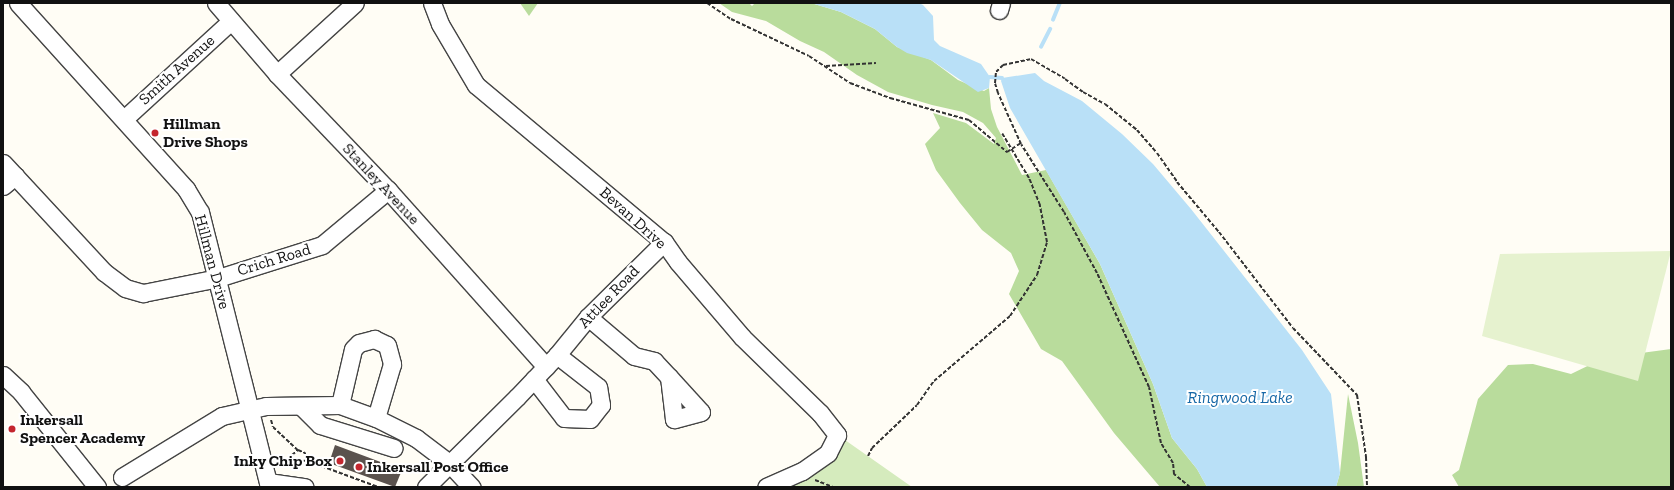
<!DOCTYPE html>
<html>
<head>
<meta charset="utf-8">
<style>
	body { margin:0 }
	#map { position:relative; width:1674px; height:490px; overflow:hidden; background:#fffdf5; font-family:"Zilla Slab",serif }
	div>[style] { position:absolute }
	.green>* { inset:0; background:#d5ebbd }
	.forest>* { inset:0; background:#b9dc9c }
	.pitch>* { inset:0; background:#e6f2cf }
	.water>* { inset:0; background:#b9e0f7 }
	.stream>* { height:3.5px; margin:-1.75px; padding:0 1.75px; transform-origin:1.75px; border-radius:1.75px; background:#b9e0f7 }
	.building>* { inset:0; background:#5a524d }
	.path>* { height:2px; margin-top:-1px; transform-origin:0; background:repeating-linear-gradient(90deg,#333 0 4px,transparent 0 6px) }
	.roads { filter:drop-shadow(1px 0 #444) drop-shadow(-1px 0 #444) drop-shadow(0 1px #444) drop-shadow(0 -1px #444) }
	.minor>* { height:17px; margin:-8.5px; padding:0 8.5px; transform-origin:8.5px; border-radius:8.5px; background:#fff }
	.dots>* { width:11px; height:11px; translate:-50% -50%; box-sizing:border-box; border:2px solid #fff; border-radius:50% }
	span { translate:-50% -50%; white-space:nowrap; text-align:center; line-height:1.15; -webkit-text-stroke:4px #fff; paint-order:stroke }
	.street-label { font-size:16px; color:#111 }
	.poi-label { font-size:16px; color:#111; font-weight:700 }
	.left { translate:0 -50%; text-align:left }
	.right { translate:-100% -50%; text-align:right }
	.water-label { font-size:17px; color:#1768a6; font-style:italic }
	.frame { position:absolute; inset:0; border:4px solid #111; pointer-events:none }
</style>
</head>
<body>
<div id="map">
	<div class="green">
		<i style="clip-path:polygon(845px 440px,912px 487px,782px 487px,834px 458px)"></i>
	</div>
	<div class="forest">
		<i style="clip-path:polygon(520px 3px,538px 3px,529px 16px)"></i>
		<i style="clip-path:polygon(719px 3px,749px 3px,752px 6px,755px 3px,811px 3px,841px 12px,875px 29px,897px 47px,931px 60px,958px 80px,984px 91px,989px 88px,991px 109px,997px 127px,1022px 175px,1046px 170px,1100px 264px,1153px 384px,1172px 438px,1197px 469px,1207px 487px,1160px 487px,1114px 433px,1062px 361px,1041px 349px,1009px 294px,1019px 271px,1011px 253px,982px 230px,960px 203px,936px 170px,925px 144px,940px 128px,933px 113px,966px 123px,994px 144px,996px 138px,983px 123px,963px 112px,932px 105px,888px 92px,857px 75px,824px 52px,800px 41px,766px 21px,732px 12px)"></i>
		<i style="clip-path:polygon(1671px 349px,1671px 487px,1459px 487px,1452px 475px,1459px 470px,1478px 399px,1508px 365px,1533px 364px,1571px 374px,1604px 358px)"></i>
		<i style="clip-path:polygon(1348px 394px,1358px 443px,1364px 487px,1336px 487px,1340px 473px)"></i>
	</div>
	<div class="pitch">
		<i style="clip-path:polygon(1671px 251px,1638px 381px,1482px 336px,1500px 254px)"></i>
	</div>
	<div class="water">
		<i style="clip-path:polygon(811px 3px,919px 3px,923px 5px,933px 16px,934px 40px,940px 46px,981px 64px,990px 77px,989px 88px,978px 92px,931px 60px,907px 53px,897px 47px,875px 29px,841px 12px)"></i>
		<i style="clip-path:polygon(1035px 73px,1044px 81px,1082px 101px,1122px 134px,1153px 164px,1191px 209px,1302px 350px,1331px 394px,1340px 473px,1336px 487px,1207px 487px,1197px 469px,1172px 438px,1153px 384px,1100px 264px,1010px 108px,1001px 81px,1002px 78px)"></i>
	</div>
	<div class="stream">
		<i style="left:1053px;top:20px;width:18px;rotate:-68deg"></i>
		<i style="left:1041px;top:47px;width:20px;rotate:-63deg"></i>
		<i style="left:990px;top:77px;width:12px;rotate:5deg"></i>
	</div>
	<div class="building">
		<i style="clip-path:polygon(335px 445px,402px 470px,395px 487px,329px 463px)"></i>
	</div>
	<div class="path">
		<i style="left:707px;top:3px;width:29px;rotate:34deg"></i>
		<i style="left:731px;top:19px;width:86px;rotate:25.4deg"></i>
		<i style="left:809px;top:56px;width:49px;rotate:33.4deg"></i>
		<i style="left:850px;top:83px;width:43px;rotate:20.6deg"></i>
		<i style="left:890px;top:98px;width:82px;rotate:15.6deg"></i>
		<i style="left:969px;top:120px;width:50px;rotate:40.1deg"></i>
		<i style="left:1007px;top:152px;width:17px;rotate:-33deg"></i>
		<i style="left:826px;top:66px;width:50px;rotate:-3.4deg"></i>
		<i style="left:271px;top:420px;width:7px;rotate:74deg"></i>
		<i style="left:273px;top:427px;width:34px;rotate:43deg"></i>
		<i style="left:298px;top:450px;width:8px;rotate:23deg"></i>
		<i style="left:305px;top:453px;width:7px;rotate:90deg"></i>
		<i style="left:305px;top:460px;width:6px;rotate:141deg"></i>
		<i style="left:300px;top:464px;width:6px;rotate:-162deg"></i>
		<i style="left:294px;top:462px;width:4px;rotate:-124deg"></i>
		<i style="left:292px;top:459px;width:4px;rotate:-90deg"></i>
		<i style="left:292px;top:455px;width:8px;rotate:-40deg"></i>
		<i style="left:868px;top:456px;width:9px;rotate:-63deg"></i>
		<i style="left:872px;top:448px;width:62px;rotate:-43.7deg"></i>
		<i style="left:917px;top:405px;width:29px;rotate:-55deg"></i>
		<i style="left:934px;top:381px;width:100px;rotate:-40.5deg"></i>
		<i style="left:1010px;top:316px;width:49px;rotate:-56.6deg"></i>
		<i style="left:1037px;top:275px;width:34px;rotate:-73deg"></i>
		<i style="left:1047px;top:242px;width:38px;rotate:-101deg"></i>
		<i style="left:1040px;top:205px;width:29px;rotate:-112deg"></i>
		<i style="left:1029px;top:178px;width:52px;rotate:-121deg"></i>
		<i style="left:305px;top:460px;width:78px;rotate:20.3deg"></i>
		<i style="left:278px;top:462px;width:14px;rotate:-12deg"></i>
		<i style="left:815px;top:480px;width:19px;rotate:21deg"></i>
		<i style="left:1190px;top:487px;width:21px;rotate:-141deg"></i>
		<i style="left:1174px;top:474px;width:11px;rotate:-95deg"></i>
		<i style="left:1173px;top:463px;width:23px;rotate:-121deg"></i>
		<i style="left:1161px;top:443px;width:57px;rotate:-102.1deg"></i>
		<i style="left:1149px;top:387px;width:125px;rotate:-114.5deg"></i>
		<i style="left:1097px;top:273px;width:69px;rotate:-118.4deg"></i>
		<i style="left:1064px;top:212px;width:80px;rotate:-122.3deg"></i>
		<i style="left:1021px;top:144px;width:56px;rotate:-114.3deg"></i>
		<i style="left:998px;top:93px;width:10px;rotate:-107deg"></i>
		<i style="left:995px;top:83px;width:11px;rotate:-85deg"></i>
		<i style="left:996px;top:72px;width:10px;rotate:-45deg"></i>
		<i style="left:1003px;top:65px;width:29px;rotate:-12deg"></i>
		<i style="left:1031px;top:59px;width:39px;rotate:30deg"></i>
		<i style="left:1065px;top:79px;width:22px;rotate:36deg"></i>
		<i style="left:1083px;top:92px;width:25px;rotate:29deg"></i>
		<i style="left:1105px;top:104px;width:41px;rotate:39.1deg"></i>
		<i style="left:1137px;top:130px;width:30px;rotate:49deg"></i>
		<i style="left:1157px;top:153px;width:35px;rotate:55deg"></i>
		<i style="left:1177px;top:182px;width:65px;rotate:50deg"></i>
		<i style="left:1219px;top:232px;width:121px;rotate:52.4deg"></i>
		<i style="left:1293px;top:328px;width:93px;rotate:46.3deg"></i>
		<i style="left:1357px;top:395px;width:63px;rotate:81.7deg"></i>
		<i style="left:1366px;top:457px;width:30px;rotate:88deg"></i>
	</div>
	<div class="roads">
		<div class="minor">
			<i style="left:18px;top:3px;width:251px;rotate:47.9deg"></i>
			<i style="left:186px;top:189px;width:27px;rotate:59deg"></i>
			<i style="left:200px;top:212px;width:284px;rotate:75.9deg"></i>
			<i style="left:216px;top:3px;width:94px;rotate:49.3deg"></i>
			<i style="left:277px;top:74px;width:161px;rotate:46.3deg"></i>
			<i style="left:388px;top:190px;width:237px;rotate:48.2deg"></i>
			<i style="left:432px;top:3px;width:22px;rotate:69deg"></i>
			<i style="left:440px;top:24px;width:71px;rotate:59.5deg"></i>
			<i style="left:476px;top:85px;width:245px;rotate:39.9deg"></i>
			<i style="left:664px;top:242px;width:24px;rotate:55deg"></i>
			<i style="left:678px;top:262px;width:99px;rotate:49.5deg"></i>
			<i style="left:742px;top:337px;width:109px;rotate:44.3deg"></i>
			<i style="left:820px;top:413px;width:28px;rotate:52deg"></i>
			<i style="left:837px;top:435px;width:20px;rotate:117deg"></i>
			<i style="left:828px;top:453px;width:32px;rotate:145deg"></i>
			<i style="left:802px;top:471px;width:39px;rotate:156deg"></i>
			<i style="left:999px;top:10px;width:7px;rotate:-74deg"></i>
			<i style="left:277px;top:74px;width:105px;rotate:-42.3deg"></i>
			<i style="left:124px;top:119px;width:145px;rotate:-42.5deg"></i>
			<i style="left:3px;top:163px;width:149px;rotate:47.2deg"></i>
			<i style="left:104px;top:272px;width:26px;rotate:37deg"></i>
			<i style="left:125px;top:288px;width:19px;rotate:16deg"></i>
			<i style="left:143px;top:293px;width:76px;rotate:-11.3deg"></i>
			<i style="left:218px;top:278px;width:109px;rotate:-17.6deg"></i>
			<i style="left:322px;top:245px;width:86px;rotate:-39.8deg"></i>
			<i style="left:3px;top:186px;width:16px;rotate:-40deg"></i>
			<i style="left:588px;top:317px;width:60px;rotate:40.3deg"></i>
			<i style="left:634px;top:356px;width:21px;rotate:14deg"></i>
			<i style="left:654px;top:361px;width:22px;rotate:47deg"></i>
			<i style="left:669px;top:377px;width:47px;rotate:47.6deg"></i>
			<i style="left:701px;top:412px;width:28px;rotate:165deg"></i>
			<i style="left:674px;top:419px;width:42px;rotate:-96.8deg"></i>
			<i style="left:3px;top:375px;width:25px;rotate:43deg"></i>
			<i style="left:21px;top:392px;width:122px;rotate:51.3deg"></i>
			<i style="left:534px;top:379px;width:49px;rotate:52.4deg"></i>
			<i style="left:564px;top:418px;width:26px;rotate:2deg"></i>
			<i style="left:590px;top:419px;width:18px;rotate:-52deg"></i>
			<i style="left:601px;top:405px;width:18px;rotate:-99deg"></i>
			<i style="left:598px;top:387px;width:52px;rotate:-142deg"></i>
			<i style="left:340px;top:405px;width:57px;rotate:-76.9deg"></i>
			<i style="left:353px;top:349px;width:8px;rotate:-45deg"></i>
			<i style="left:359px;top:343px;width:16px;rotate:-15deg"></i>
			<i style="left:374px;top:339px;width:14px;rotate:25deg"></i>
			<i style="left:387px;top:345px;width:20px;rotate:75deg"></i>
			<i style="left:392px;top:364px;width:56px;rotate:106.5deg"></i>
			<i style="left:301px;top:406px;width:27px;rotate:45deg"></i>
			<i style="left:320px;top:425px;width:77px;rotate:17.3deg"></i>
			<i style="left:122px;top:477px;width:117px;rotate:-31.4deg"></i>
			<i style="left:222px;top:416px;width:45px;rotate:-12.8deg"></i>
			<i style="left:266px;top:406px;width:74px;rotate:-0.8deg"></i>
			<i style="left:340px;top:405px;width:38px;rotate:20deg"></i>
			<i style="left:376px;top:418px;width:45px;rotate:26.6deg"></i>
			<i style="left:416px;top:438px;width:41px;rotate:37.1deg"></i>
			<i style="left:449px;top:463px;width:33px;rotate:47deg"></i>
			<i style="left:268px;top:482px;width:37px;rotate:8deg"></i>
			<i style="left:426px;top:487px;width:128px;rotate:-44.7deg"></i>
			<i style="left:517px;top:397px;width:58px;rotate:-46.4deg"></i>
			<i style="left:557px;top:355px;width:49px;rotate:-50.8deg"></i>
			<i style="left:588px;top:317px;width:107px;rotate:-44.6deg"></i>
		</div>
	</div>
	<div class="dots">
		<i style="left:155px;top:133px;background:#c4262e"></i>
		<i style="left:12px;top:429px;background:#c4262e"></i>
		<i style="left:340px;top:461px;background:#c4262e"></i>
		<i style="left:359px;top:467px;background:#c4262e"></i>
	</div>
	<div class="street-label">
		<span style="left:177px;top:70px;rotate:-42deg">Smith Avenue</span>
		<span style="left:381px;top:184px;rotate:47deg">Stanley Avenue</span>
		<span style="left:633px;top:218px;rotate:42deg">Bevan Drive</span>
		<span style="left:274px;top:260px;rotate:-17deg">Crich Road</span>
		<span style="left:212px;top:262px;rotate:75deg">Hillman Drive</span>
		<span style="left:609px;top:297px;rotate:-46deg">Attlee Road</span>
	</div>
	<div class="poi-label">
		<span class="left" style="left:163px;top:133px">Hillman<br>Drive Shops</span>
		<span class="left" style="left:20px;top:429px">Inkersall<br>Spencer Academy</span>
		<span class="right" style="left:332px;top:461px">Inky Chip Box</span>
		<span class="left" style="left:367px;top:467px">Inkersall Post Office</span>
	</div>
	<div class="water-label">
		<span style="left:1240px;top:398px">Ringwood Lake</span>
	</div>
	<div class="frame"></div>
</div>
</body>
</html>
